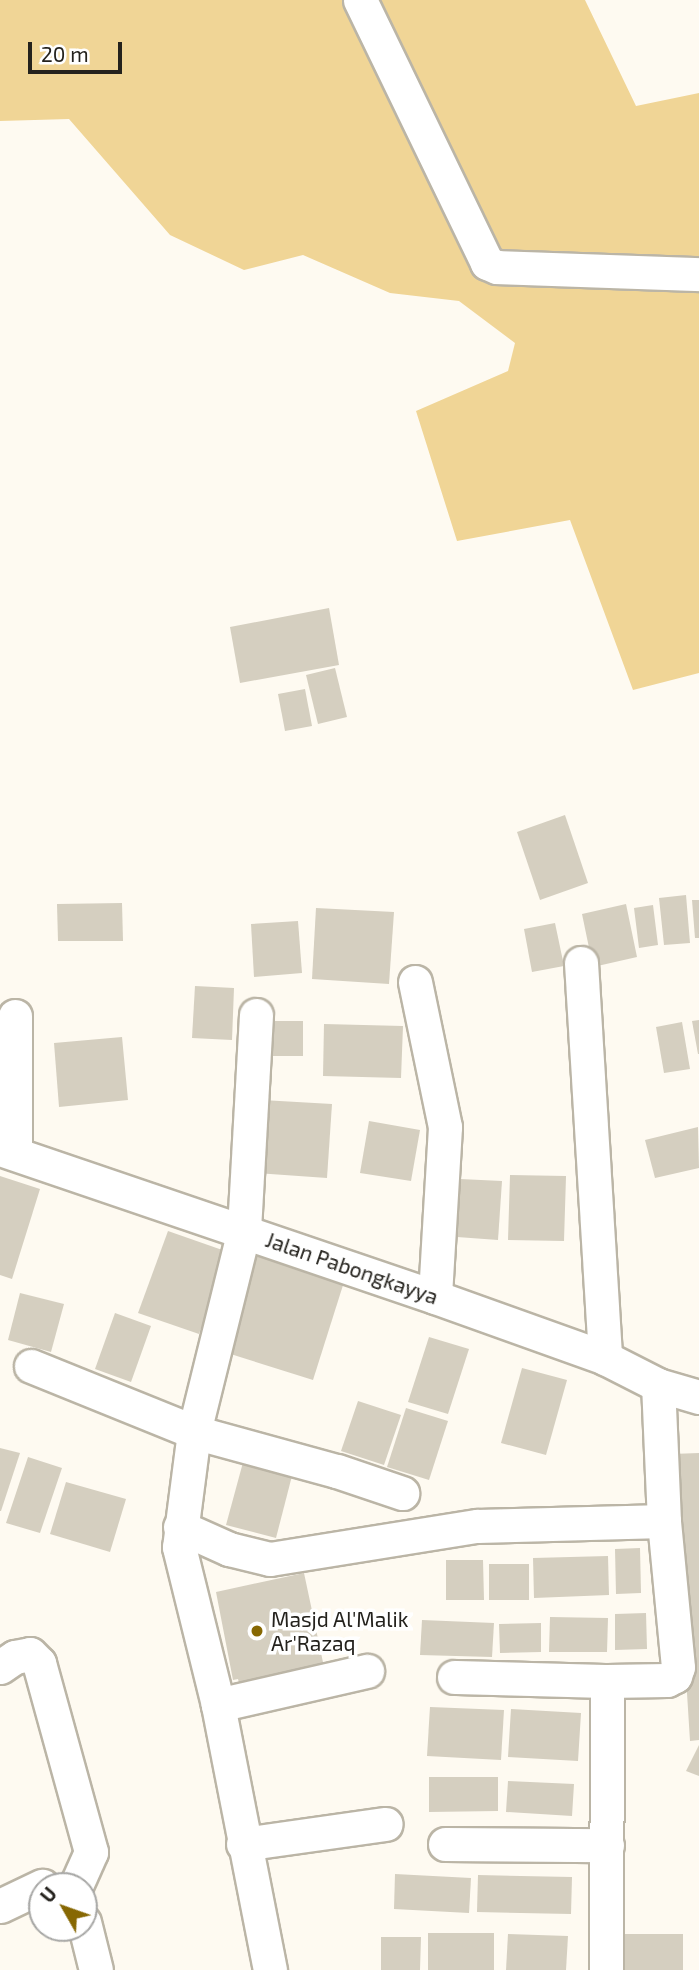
<!DOCTYPE html>
<html>
<head>
<meta charset="utf-8">
<style>
	body { margin:0 }
	#map { position:relative; width:699px; height:1970px; overflow:hidden; background:#fefaf1; font-family:"Exo 2",sans-serif }
	div>[style] { position:absolute }
	.green>* { inset:0; background:#f0d596 }
	.building>* { inset:0; background:#d5cfc0 }
	.roads { filter:drop-shadow(2px 0 #bbb5a6) drop-shadow(-2px 0 #bbb5a6) drop-shadow(0 2px #bbb5a6) drop-shadow(0 -2px #bbb5a6) }
	.minor>* { height:33px; margin:-16.5px; padding:0 16.5px; transform-origin:16.5px; border-radius:16.5px; background:#fff }
	.dots>* { width:19px; height:19px; translate:-50% -50%; box-sizing:border-box; border:4px solid #fff; border-radius:50% }
	span { translate:-50% -50%; white-space:nowrap; text-align:center; line-height:1.15; -webkit-text-stroke:7px #fff; paint-order:stroke }
	.street-label { font-size:21px; color:#24221d }
	.poi-label { font-size:21px; color:#24221d }
	.left { translate:0 -50%; text-align:left }
	.north { position:absolute; left:28px; top:1872px; width:70px; height:70px; box-sizing:border-box; background:#fff; border:2px solid #a7a7a5; border-radius:50%; rotate:310deg; font-size:19px; font-weight:700; line-height:28px; text-align:center; color:#24221d }
	.north::after { content:''; display:block; margin:auto; width:24px; height:32px; background:#876803; clip-path:polygon(50% 0,100% 100%,50% 72%,0 100%) }
	.scale { position:absolute; left:28px; top:42px; width:94px; height:32px; box-sizing:border-box; border:4px solid #24221d; border-top:0; padding-left:9px; font-size:21px; line-height:24px; white-space:nowrap; color:#24221d; -webkit-text-stroke:5px #fff; paint-order:stroke }
</style>
</head>
<body>
<div id="map">
	<div class="green">
		<i style="clip-path:polygon(0 0,585px 0,636px 106px,699px 93px,699px 673px,633px 690px,570px 520px,457px 541px,416px 411px,508px 371px,515px 343px,459px 301px,390px 293px,303px 255px,244px 270px,170px 235px,69px 119px,0 121px)"></i>
	</div>
	<div class="building">
		<i style="clip-path:polygon(329px 608px,339px 665px,240px 683px,230px 627px)"></i>
		<i style="clip-path:polygon(335px 668px,347px 717px,318px 724px,306px 675px)"></i>
		<i style="clip-path:polygon(305px 689px,312px 726px,285px 731px,278px 694px)"></i>
		<i style="clip-path:polygon(565px 815px,588px 883px,540px 900px,517px 832px)"></i>
		<i style="clip-path:polygon(686px 895px,690px 943px,664px 945px,659px 898px)"></i>
		<i style="clip-path:polygon(692px 900px,699px 900px,699px 938px,695px 938px)"></i>
		<i style="clip-path:polygon(122px 903px,123px 941px,58px 941px,57px 904px)"></i>
		<i style="clip-path:polygon(626px 904px,637px 957px,593px 967px,582px 914px)"></i>
		<i style="clip-path:polygon(653px 905px,658px 945px,639px 948px,634px 908px)"></i>
		<i style="clip-path:polygon(316px 908px,394px 912px,389px 984px,312px 979px)"></i>
		<i style="clip-path:polygon(298px 921px,302px 973px,254px 977px,251px 924px)"></i>
		<i style="clip-path:polygon(555px 923px,564px 966px,532px 972px,524px 929px)"></i>
		<i style="clip-path:polygon(195px 986px,234px 988px,232px 1040px,192px 1038px)"></i>
		<i style="clip-path:polygon(699px 1020px,699px 1054px,698px 1054px,692px 1021px)"></i>
		<i style="clip-path:polygon(265px 1021px,303px 1021px,303px 1056px,265px 1056px)"></i>
		<i style="clip-path:polygon(682px 1022px,690px 1069px,664px 1073px,656px 1027px)"></i>
		<i style="clip-path:polygon(324px 1024px,403px 1026px,401px 1078px,323px 1076px)"></i>
		<i style="clip-path:polygon(122px 1037px,128px 1100px,59px 1107px,54px 1043px)"></i>
		<i style="clip-path:polygon(262px 1100px,332px 1104px,327px 1178px,256px 1173px)"></i>
		<i style="clip-path:polygon(369px 1121px,420px 1130px,411px 1181px,360px 1173px)"></i>
		<i style="clip-path:polygon(698px 1127px,699px 1168px,655px 1178px,645px 1140px)"></i>
		<i style="clip-path:polygon(510px 1175px,566px 1176px,564px 1241px,508px 1240px)"></i>
		<i style="clip-path:polygon(0 1176px,40px 1189px,12px 1279px,0 1275px)"></i>
		<i style="clip-path:polygon(460px 1179px,502px 1181px,498px 1240px,457px 1237px)"></i>
		<i style="clip-path:polygon(168px 1231px,228px 1252px,199px 1334px,138px 1313px)"></i>
		<i style="clip-path:polygon(251px 1253px,344px 1282px,313px 1380px,221px 1351px)"></i>
		<i style="clip-path:polygon(20px 1293px,64px 1304px,51px 1352px,8px 1340px)"></i>
		<i style="clip-path:polygon(115px 1313px,151px 1326px,131px 1382px,95px 1369px)"></i>
		<i style="clip-path:polygon(429px 1337px,469px 1349px,448px 1414px,408px 1402px)"></i>
		<i style="clip-path:polygon(522px 1368px,567px 1380px,546px 1455px,501px 1443px)"></i>
		<i style="clip-path:polygon(358px 1401px,401px 1415px,384px 1465px,341px 1451px)"></i>
		<i style="clip-path:polygon(406px 1408px,448px 1421px,429px 1480px,387px 1467px)"></i>
		<i style="clip-path:polygon(0 1448px,20px 1453px,1px 1511px,0 1511px)"></i>
		<i style="clip-path:polygon(699px 1453px,699px 1740px,690px 1741px,672px 1454px)"></i>
		<i style="clip-path:polygon(245px 1455px,294px 1468px,276px 1538px,226px 1525px)"></i>
		<i style="clip-path:polygon(28px 1457px,62px 1468px,40px 1533px,6px 1523px)"></i>
		<i style="clip-path:polygon(66px 1482px,126px 1499px,110px 1552px,50px 1534px)"></i>
		<i style="clip-path:polygon(640px 1548px,641px 1593px,616px 1594px,615px 1549px)"></i>
		<i style="clip-path:polygon(608px 1556px,609px 1595px,534px 1598px,533px 1558px)"></i>
		<i style="clip-path:polygon(446px 1560px,483px 1560px,484px 1600px,446px 1600px)"></i>
		<i style="clip-path:polygon(489px 1564px,529px 1564px,529px 1600px,489px 1600px)"></i>
		<i style="clip-path:polygon(304px 1573px,324px 1667px,240px 1687px,238px 1679px,233px 1680px,216px 1592px)"></i>
		<i style="clip-path:polygon(646px 1613px,647px 1649px,615px 1650px,615px 1614px)"></i>
		<i style="clip-path:polygon(550px 1617px,608px 1618px,607px 1652px,549px 1652px)"></i>
		<i style="clip-path:polygon(422px 1620px,494px 1623px,492px 1657px,420px 1655px)"></i>
		<i style="clip-path:polygon(541px 1623px,541px 1652px,500px 1653px,499px 1624px)"></i>
		<i style="clip-path:polygon(430px 1707px,504px 1710px,501px 1760px,427px 1756px)"></i>
		<i style="clip-path:polygon(511px 1709px,581px 1713px,578px 1761px,508px 1757px)"></i>
		<i style="clip-path:polygon(699px 1745px,699px 1776px,686px 1771px)"></i>
		<i style="clip-path:polygon(429px 1777px,498px 1777px,498px 1811px,429px 1812px)"></i>
		<i style="clip-path:polygon(508px 1781px,574px 1784px,572px 1816px,506px 1812px)"></i>
		<i style="clip-path:polygon(395px 1874px,471px 1878px,469px 1913px,394px 1909px)"></i>
		<i style="clip-path:polygon(478px 1875px,572px 1877px,571px 1914px,477px 1912px)"></i>
		<i style="clip-path:polygon(428px 1933px,494px 1933px,494px 1970px,428px 1970px)"></i>
		<i style="clip-path:polygon(508px 1934px,568px 1936px,566px 1970px,506px 1970px)"></i>
		<i style="clip-path:polygon(613px 1934px,683px 1934px,683px 1970px,612px 1970px)"></i>
		<i style="clip-path:polygon(381px 1937px,421px 1937px,420px 1970px,381px 1970px)"></i>
	</div>
	<div class="roads">
		<div class="minor">
			<i style="left:360px;top:0;width:292px;rotate:64.2deg"></i>
			<i style="left:487px;top:263px;width:11px;rotate:22deg"></i>
			<i style="left:497px;top:267px;width:202px;rotate:2deg"></i>
			<i style="left:581px;top:963px;width:396px;rotate:86.5deg"></i>
			<i style="left:415px;top:982px;width:148px;rotate:78.3deg"></i>
			<i style="left:445px;top:1127px;width:170px;rotate:93.4deg"></i>
			<i style="left:256px;top:1015px;width:215px;rotate:93.2deg"></i>
			<i style="left:244px;top:1230px;width:208px;rotate:103.9deg"></i>
			<i style="left:194px;top:1432px;width:116px;rotate:97.4deg"></i>
			<i style="left:179px;top:1547px;width:163px;rotate:76.1deg"></i>
			<i style="left:218px;top:1705px;width:270px;rotate:78.9deg"></i>
			<i style="left:15px;top:1016px;width:136px;rotate:90deg"></i>
			<i style="left:0;top:1149px;width:459px;rotate:18.8deg"></i>
			<i style="left:435px;top:1297px;width:181px;rotate:19.7deg"></i>
			<i style="left:605px;top:1358px;width:59px;rotate:27deg"></i>
			<i style="left:658px;top:1385px;width:43px;rotate:16.3deg"></i>
			<i style="left:31px;top:1366px;width:176px;rotate:22deg"></i>
			<i style="left:194px;top:1432px;width:148px;rotate:15.3deg"></i>
			<i style="left:337px;top:1471px;width:69px;rotate:18.7deg"></i>
			<i style="left:180px;top:1527px;width:54px;rotate:24.2deg"></i>
			<i style="left:229px;top:1549px;width:42px;rotate:13.7deg"></i>
			<i style="left:270px;top:1559px;width:210px;rotate:-9.1deg"></i>
			<i style="left:477px;top:1526px;width:187px;rotate:-1.5deg"></i>
			<i style="left:0;top:1667px;width:18px;rotate:-34deg"></i>
			<i style="left:15px;top:1657px;width:15px;rotate:-11deg"></i>
			<i style="left:30px;top:1654px;width:13px;rotate:45deg"></i>
			<i style="left:39px;top:1663px;width:196px;rotate:74.6deg"></i>
			<i style="left:91px;top:1852px;width:37px;rotate:114deg"></i>
			<i style="left:454px;top:1677px;width:153px;rotate:1.5deg"></i>
			<i style="left:218px;top:1705px;width:153px;rotate:-12.9deg"></i>
			<i style="left:243px;top:1844px;width:144px;rotate:-8deg"></i>
			<i style="left:445px;top:1844px;width:162px;rotate:0.4deg"></i>
			<i style="left:0;top:1906px;width:47px;rotate:-25.5deg"></i>
			<i style="left:84px;top:1922px;width:49px;rotate:76deg"></i>
			<i style="left:606px;top:1970px;width:289px;rotate:-89.8deg"></i>
			<i style="left:607px;top:1681px;width:60px;rotate:-1deg"></i>
			<i style="left:667px;top:1680px;width:9px;rotate:-27deg"></i>
			<i style="left:675px;top:1676px;width:9px;rotate:-72deg"></i>
			<i style="left:678px;top:1667px;width:147px;rotate:-95.5deg"></i>
			<i style="left:664px;top:1521px;width:136px;rotate:-92.5deg"></i>
		</div>
	</div>
	<div class="dots">
		<i style="left:257px;top:1631px;background:#876803"></i>
	</div>
	<div class="street-label">
		<span style="left:352px;top:1268px;rotate:19deg">Jalan Pabongkayya</span>
	</div>
	<div class="poi-label">
		<span class="left" style="left:271px;top:1631px">Masjd Al'Malik<br>Ar'Razaq</span>
	</div>
	<div class="north">U</div>
	<div class="scale">20 m</div>
</div>
</body>
</html>
